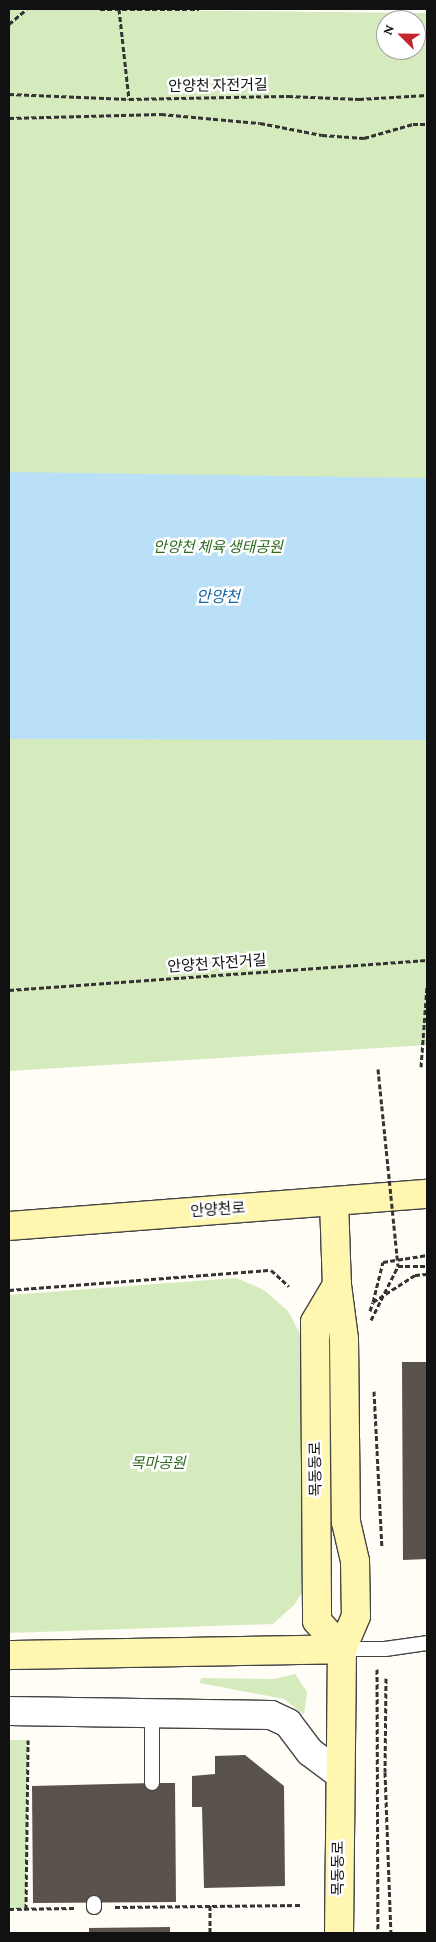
<!DOCTYPE html>
<html>
<head>
<meta charset="utf-8">
<style>
	body { margin:0 }
	#map { position:relative; width:436px; height:1942px; overflow:hidden; background:#fffdf5; font-family:"Crimson Pro","Noto Sans KR",serif }
	div>[style] { position:absolute }
	.green>* { inset:0; background:#d5ebbd }
	.water>* { inset:0; background:#b9e0f7 }
	.building>* { inset:0; background:#5a524d }
	.path>* { height:3px; margin-top:-1.5px; transform-origin:0; background:repeating-linear-gradient(90deg,#333 0 5px,transparent 0 7.5px) }
	.roads { filter:drop-shadow(1px 0 #444) drop-shadow(-1px 0 #444) drop-shadow(0 1px #444) drop-shadow(0 -1px #444) }
	.service>* { height:14px; margin:-7px; padding:0 7px; transform-origin:7px; border-radius:7px; background:#fff }
	.tertiary>* { height:28px; margin:-14px; padding:0 14px; transform-origin:14px; border-radius:14px; background:#fff }
	.secondary>* { height:28px; margin:-14px; padding:0 14px; transform-origin:14px; border-radius:14px; background:#fff6b0 }
	.path-bridge>* { height:3px; margin-top:-1.5px; transform-origin:0; background:repeating-linear-gradient(90deg,#333 0 5px,transparent 0 7.5px) }
	span { translate:-50% -50%; white-space:nowrap; text-align:center; line-height:1.15; -webkit-text-stroke:5px #fff; paint-order:stroke }
	.street-label { font-size:15px; color:#111 }
	.park-label { font-size:15px; color:#2f6b1f; font-style:italic }
	.water-label { font-size:16px; color:#1768a6; font-style:italic }
	.frame { position:absolute; inset:0; border:10px solid #111; pointer-events:none }
	.north { position:absolute; left:376px; top:10px; width:50px; height:50px; box-sizing:border-box; background:#fff; border:1px solid #a0a0a0; border-radius:50%; rotate:293deg; font-size:14px; font-weight:700; line-height:20px; text-align:center; color:#111 }
	.north::after { content:''; display:block; margin:auto; width:18px; height:22px; background:#c4262e; clip-path:polygon(50% 0,100% 100%,50% 72%,0 100%) }
</style>
</head>
<body>
<div id="map">
	<div class="green">
		<i style="clip-path:polygon(evenodd,9px 9px,427px 13px,427px 1045px,9px 1071px,9px 9px,386px 20px,416px 20px,416px 50px,386px 50px,386px 20px)"></i>
		<i style="clip-path:polygon(236px 1278px,264px 1290px,288px 1311px,306px 1345px,309px 1582px,294px 1605px,273px 1624px,9px 1633px,9px 1295px)"></i>
		<i style="clip-path:polygon(295px 1674px,307px 1692px,304px 1715px,284px 1699px,200px 1683px,201px 1678px,274px 1679px)"></i>
		<i style="clip-path:polygon(9px 1740px,28px 1740px,26px 1909px,9px 1909px)"></i>
	</div>
	<div class="water">
		<i style="clip-path:polygon(9px 472px,427px 478px,427px 740px,9px 739px)"></i>
	</div>
	<div class="building">
		<i style="clip-path:polygon(402px 1362px,427px 1362px,427px 1559px,403px 1560px)"></i>
		<i style="clip-path:polygon(245px 1755px,284px 1786px,285px 1886px,204px 1888px,202px 1807px,192px 1807px,192px 1776px,215px 1774px,215px 1756px)"></i>
		<i style="clip-path:polygon(152px 1783px,175px 1783px,176px 1902px,33px 1903px,32px 1786px)"></i>
		<i style="clip-path:polygon(170px 1927px,170px 1933px,89px 1933px,89px 1928px)"></i>
	</div>
	<div class="path">
		<i style="left:100px;top:9px;width:99px"></i>
		<i style="left:119px;top:9px;width:91px;rotate:83.7deg"></i>
		<i style="left:9px;top:24px;width:23px;rotate:-40deg"></i>
		<i style="left:9px;top:94px;width:120px;rotate:2.4deg"></i>
		<i style="left:129px;top:99px;width:159px;rotate:-1.1deg"></i>
		<i style="left:288px;top:96px;width:71px;rotate:2.4deg"></i>
		<i style="left:359px;top:99px;width:68px;rotate:-3.4deg"></i>
		<i style="left:9px;top:118px;width:152px;rotate:-1.5deg"></i>
		<i style="left:161px;top:114px;width:99px;rotate:5.2deg"></i>
		<i style="left:260px;top:123px;width:63px;rotate:11deg"></i>
		<i style="left:322px;top:135px;width:42px;rotate:4.1deg"></i>
		<i style="left:364px;top:138px;width:51px;rotate:-15.9deg"></i>
		<i style="left:413px;top:124px;width:14px"></i>
		<i style="left:9px;top:990px;width:419px;rotate:-4.1deg"></i>
		<i style="left:421px;top:1067px;width:81px;rotate:-85.8deg"></i>
		<i style="left:9px;top:1290px;width:263px;rotate:-4.4deg"></i>
		<i style="left:271px;top:1270px;width:24px;rotate:42deg"></i>
		<i style="left:373px;top:1302px;width:41px;rotate:-76deg"></i>
		<i style="left:383px;top:1262px;width:45px;rotate:-9deg"></i>
		<i style="left:370px;top:1311px;width:9px;rotate:-72deg"></i>
		<i style="left:373px;top:1302px;width:50px;rotate:-32.7deg"></i>
		<i style="left:415px;top:1275px;width:12px;rotate:-5deg"></i>
		<i style="left:371px;top:1320px;width:60px;rotate:-63.4deg"></i>
		<i style="left:398px;top:1266px;width:29px"></i>
		<i style="left:374px;top:1391px;width:156px;rotate:87.1deg"></i>
		<i style="left:377px;top:1669px;width:264px;rotate:89.8deg"></i>
		<i style="left:386px;top:1678px;width:94px;rotate:90.6deg"></i>
		<i style="left:385px;top:1772px;width:161px;rotate:87.9deg"></i>
		<i style="left:115px;top:1907px;width:187px;rotate:-0.6deg"></i>
		<i style="left:9px;top:1909px;width:65px;rotate:-0.9deg"></i>
		<i style="left:26px;top:1909px;width:169px;rotate:-89.3deg"></i>
		<i style="left:210px;top:1933px;width:28px;rotate:-90deg"></i>
	</div>
	<div class="roads">
		<div class="service">
			<i style="left:342px;top:1649px;width:43px"></i>
			<i style="left:385px;top:1649px;width:42px;rotate:-8.1deg"></i>
			<i style="left:152px;top:1783px;width:72px;rotate:-90deg"></i>
			<i style="left:94px;top:1907px;width:4px;rotate:-90deg"></i>
		</div>
		<div class="tertiary">
			<i style="left:9px;top:1711px;width:262px;rotate:0.9deg"></i>
			<i style="left:271px;top:1715px;width:19px;rotate:25deg"></i>
			<i style="left:288px;top:1723px;width:36px;rotate:53deg"></i>
			<i style="left:310px;top:1752px;width:36px;rotate:37deg"></i>
		</div>
		<div class="secondary">
			<i style="left:334px;top:1201px;width:84px;rotate:88deg"></i>
			<i style="left:337px;top:1285px;width:54px;rotate:82.6deg"></i>
			<i style="left:344px;top:1339px;width:183px;rotate:89.4deg"></i>
			<i style="left:346px;top:1522px;width:40px;rotate:77deg"></i>
			<i style="left:355px;top:1561px;width:55px;rotate:89deg"></i>
			<i style="left:356px;top:1616px;width:36px;rotate:113deg"></i>
			<i style="left:342px;top:1649px;width:284px;rotate:90.6deg"></i>
			<i style="left:9px;top:1226px;width:419px;rotate:-4.4deg"></i>
			<i style="left:337px;top:1285px;width:43px;rotate:120.7deg"></i>
			<i style="left:315px;top:1322px;width:299px;rotate:89.6deg"></i>
			<i style="left:317px;top:1621px;width:38px;rotate:48deg"></i>
			<i style="left:9px;top:1655px;width:333px;rotate:-1deg"></i>
		</div>
	</div>
	<div class="path-bridge">
		<i style="left:378px;top:1069px;width:198px;rotate:84.2deg"></i>
	</div>
	<div class="street-label">
		<span style="left:218px;top:86px;rotate:-1deg">안양천 자전거길</span>
		<span style="left:217px;top:964px;rotate:-4deg">안양천 자전거길</span>
		<span style="left:218px;top:1210px;rotate:-4deg">안양천로</span>
		<span style="left:316px;top:1469px;rotate:-91deg">목동동로</span>
		<span style="left:339px;top:1868px;rotate:-90deg">목동동로</span>
	</div>
	<div class="park-label">
		<span style="left:218px;top:548px">안양천 체육 생태공원</span>
		<span style="left:158px;top:1464px">목마공원</span>
	</div>
	<div class="water-label">
		<span style="left:218px;top:597px">안양천</span>
	</div>
	<div class="frame"></div>
	<div class="north">N</div>
</div>
</body>
</html>
